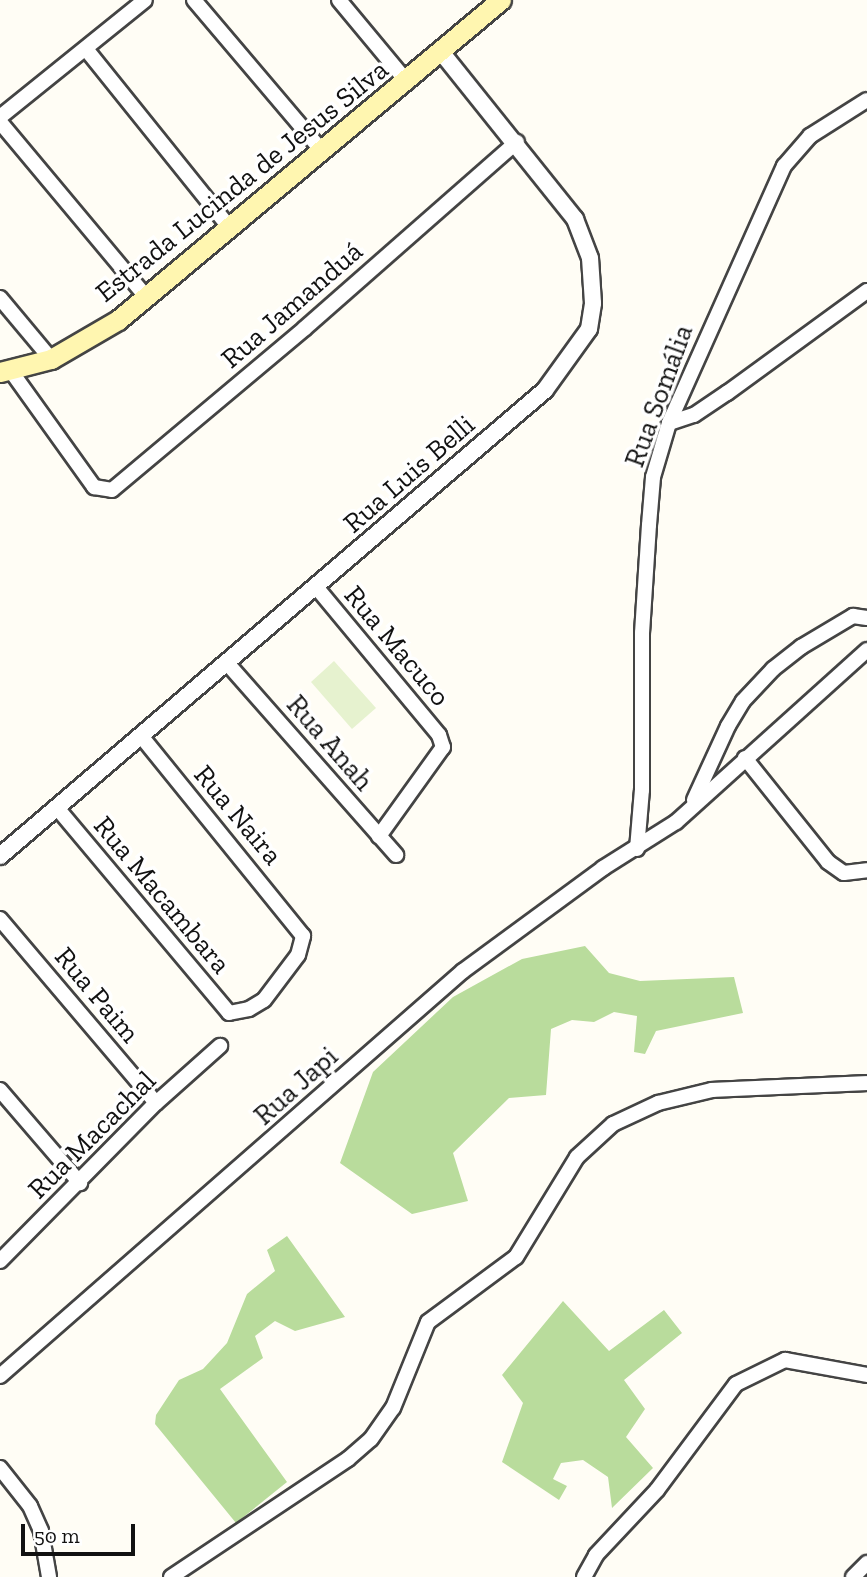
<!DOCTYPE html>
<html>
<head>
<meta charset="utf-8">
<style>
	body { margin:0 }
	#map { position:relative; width:867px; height:1577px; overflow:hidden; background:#fffdf5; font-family:"Zilla Slab",serif }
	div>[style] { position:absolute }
	.forest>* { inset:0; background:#b9dc9c }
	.pitch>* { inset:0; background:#e6f2cf }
	.roads { filter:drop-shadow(2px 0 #444) drop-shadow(-2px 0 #444) drop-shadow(0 2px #444) drop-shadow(0 -2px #444) }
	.minor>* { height:14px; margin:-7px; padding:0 7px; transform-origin:7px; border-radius:7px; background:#fff }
	.tertiary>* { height:16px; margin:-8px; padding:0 8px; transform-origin:8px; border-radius:8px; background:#fff }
	.secondary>* { height:19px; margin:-9.5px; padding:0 9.5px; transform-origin:9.5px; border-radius:9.5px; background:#fff6b0 }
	span { translate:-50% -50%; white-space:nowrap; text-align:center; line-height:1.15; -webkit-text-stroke:7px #fff; paint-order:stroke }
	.street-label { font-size:28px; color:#111 }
	.scale { position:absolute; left:21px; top:1524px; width:114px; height:32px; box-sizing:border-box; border:4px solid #111; border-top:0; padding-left:9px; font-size:21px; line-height:24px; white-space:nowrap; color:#111; -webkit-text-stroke:5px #fff; paint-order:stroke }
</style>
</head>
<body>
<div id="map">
	<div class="forest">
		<i style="clip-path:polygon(585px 946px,609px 973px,640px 981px,734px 977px,743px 1013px,656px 1031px,645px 1054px,634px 1052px,637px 1016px,614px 1012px,594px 1022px,572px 1020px,551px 1029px,546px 1095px,509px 1098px,453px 1153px,468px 1201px,412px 1214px,340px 1163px,373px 1072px,453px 997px,522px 959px)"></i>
		<i style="clip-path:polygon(287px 1236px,345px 1317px,295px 1331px,275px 1321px,255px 1336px,263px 1358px,220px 1389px,287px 1482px,236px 1523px,155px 1424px,156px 1415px,179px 1380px,203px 1369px,227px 1343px,247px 1294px,275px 1271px,267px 1250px)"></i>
		<i style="clip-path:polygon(563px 1301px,609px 1351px,664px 1310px,682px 1333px,624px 1380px,645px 1409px,626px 1437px,653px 1468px,612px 1508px,608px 1477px,583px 1460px,561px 1463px,553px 1479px,567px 1486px,559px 1500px,502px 1462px,523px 1403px,502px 1375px)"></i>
	</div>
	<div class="pitch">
		<i style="clip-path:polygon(334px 661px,376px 708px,352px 729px,311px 682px)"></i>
	</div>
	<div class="roads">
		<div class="minor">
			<i style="left:194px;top:0;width:199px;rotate:49.7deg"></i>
			<i style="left:339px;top:0;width:107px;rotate:50.3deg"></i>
			<i style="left:86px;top:49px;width:230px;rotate:51.2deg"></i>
			<i style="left:0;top:117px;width:186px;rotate:-38.9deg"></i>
			<i style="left:0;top:122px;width:229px;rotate:50.1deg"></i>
			<i style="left:0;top:298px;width:80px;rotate:50.1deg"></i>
			<i style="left:11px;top:371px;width:143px;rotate:54.4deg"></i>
			<i style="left:94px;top:487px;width:18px;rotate:9deg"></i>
			<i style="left:112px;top:490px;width:252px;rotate:-40deg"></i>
			<i style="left:305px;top:328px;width:282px;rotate:-41.3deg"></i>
			<i style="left:669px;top:423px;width:26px;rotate:-18deg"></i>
			<i style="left:694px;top:415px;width:40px;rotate:-34deg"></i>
			<i style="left:727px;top:393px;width:173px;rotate:-36.1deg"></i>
			<i style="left:317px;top:588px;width:191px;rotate:50.3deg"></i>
			<i style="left:439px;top:735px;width:13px;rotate:72deg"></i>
			<i style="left:443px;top:747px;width:110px;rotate:125.7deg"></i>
			<i style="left:227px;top:663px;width:256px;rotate:48.6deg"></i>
			<i style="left:745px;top:758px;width:133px;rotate:51.4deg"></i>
			<i style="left:828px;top:862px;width:19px;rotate:35deg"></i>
			<i style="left:844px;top:873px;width:23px;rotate:-7deg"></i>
			<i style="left:694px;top:800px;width:81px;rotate:-65.3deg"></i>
			<i style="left:728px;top:726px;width:29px;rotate:-59deg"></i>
			<i style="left:743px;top:701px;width:44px;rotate:-46.8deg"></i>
			<i style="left:773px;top:669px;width:36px;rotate:-38deg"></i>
			<i style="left:801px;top:647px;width:61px;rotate:-30.8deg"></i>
			<i style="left:853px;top:616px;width:14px;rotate:8deg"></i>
			<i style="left:58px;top:809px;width:266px;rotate:50deg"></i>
			<i style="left:229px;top:1013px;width:20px;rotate:-11deg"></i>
			<i style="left:249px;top:1009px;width:17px;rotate:-31deg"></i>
			<i style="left:264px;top:1000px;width:56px;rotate:-52.9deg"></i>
			<i style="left:298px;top:955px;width:20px;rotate:-75deg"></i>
			<i style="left:303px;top:936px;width:257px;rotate:-129deg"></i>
			<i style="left:637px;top:849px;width:59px;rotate:-85.2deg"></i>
			<i style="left:642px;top:790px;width:157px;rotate:-90deg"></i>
			<i style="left:642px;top:633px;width:108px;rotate:-86.3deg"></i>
			<i style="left:649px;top:525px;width:48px;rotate:-85.2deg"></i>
			<i style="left:653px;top:477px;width:56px;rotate:-73.5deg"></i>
			<i style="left:669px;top:423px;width:282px;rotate:-65.9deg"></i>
			<i style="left:784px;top:166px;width:40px;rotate:-49deg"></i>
			<i style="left:810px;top:136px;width:67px;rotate:-32.3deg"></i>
			<i style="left:0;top:919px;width:241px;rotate:49.7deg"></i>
			<i style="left:0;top:1090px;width:123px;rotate:49.3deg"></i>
			<i style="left:0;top:1261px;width:222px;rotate:-45.4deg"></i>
			<i style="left:156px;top:1103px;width:86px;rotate:-41.7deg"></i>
			<i style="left:0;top:1376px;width:615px;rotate:-41.18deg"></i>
			<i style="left:463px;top:971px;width:174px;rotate:-36.3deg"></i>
			<i style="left:603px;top:868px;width:86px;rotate:-32.2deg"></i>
			<i style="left:676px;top:822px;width:257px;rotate:-42deg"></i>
			<i style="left:0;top:1468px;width:48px;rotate:51.7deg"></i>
			<i style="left:30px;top:1506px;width:27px;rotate:66deg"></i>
			<i style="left:41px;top:1531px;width:47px;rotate:80.1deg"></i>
			<i style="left:171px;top:1577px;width:213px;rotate:-33.7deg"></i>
			<i style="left:348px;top:1459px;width:30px;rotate:-41deg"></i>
			<i style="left:371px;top:1439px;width:38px;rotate:-55deg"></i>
			<i style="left:393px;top:1408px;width:93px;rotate:-67.9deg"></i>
			<i style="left:428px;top:1322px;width:109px;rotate:-36.5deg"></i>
			<i style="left:516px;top:1257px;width:117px;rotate:-58.6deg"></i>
			<i style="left:577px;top:1157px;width:49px;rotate:-42.5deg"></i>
			<i style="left:613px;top:1124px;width:50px;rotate:-25deg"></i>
			<i style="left:658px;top:1103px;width:56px;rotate:-13.5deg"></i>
			<i style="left:712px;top:1090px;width:155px;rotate:-2.6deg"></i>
			<i style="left:584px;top:1577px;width:25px;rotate:-61deg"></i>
			<i style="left:596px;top:1555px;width:89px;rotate:-46.8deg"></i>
			<i style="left:657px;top:1490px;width:132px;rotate:-53.3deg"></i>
			<i style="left:736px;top:1384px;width:55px;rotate:-26.1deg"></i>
			<i style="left:785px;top:1360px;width:83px;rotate:10.4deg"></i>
			<i style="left:853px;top:1577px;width:20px;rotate:-45deg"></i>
		</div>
		<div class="tertiary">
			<i style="left:0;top:856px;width:717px;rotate:-40.53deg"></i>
			<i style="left:545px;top:390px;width:75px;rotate:-54.2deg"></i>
			<i style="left:589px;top:329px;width:26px;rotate:-81deg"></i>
			<i style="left:593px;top:303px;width:45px;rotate:-93.8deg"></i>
			<i style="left:590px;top:258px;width:42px;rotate:-111deg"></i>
			<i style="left:575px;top:219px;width:213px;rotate:-128.7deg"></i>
		</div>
		<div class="secondary">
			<i style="left:0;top:372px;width:53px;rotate:-14.3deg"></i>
			<i style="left:51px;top:359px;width:78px;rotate:-30.2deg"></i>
			<i style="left:118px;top:320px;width:499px;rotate:-39.9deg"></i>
		</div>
	</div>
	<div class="street-label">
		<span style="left:242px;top:181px;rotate:-39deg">Estrada Lucinda de Jesus Silva</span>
		<span style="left:292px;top:305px;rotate:-41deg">Rua Jamanduá</span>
		<span style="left:659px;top:396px;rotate:-70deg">Rua Somália</span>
		<span style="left:409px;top:474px;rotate:-41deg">Rua Luis Belli</span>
		<span style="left:397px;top:646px;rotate:50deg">Rua Macuco</span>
		<span style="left:330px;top:743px;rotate:49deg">Rua Anah</span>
		<span style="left:238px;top:815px;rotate:50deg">Rua Naira</span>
		<span style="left:162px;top:895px;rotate:50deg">Rua Macambara</span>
		<span style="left:97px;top:995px;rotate:50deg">Rua Paim</span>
		<span style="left:296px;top:1086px;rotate:-42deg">Rua Japi</span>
		<span style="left:92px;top:1135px;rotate:-45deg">Rua Macachal</span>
	</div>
	<div class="scale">50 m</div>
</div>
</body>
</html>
